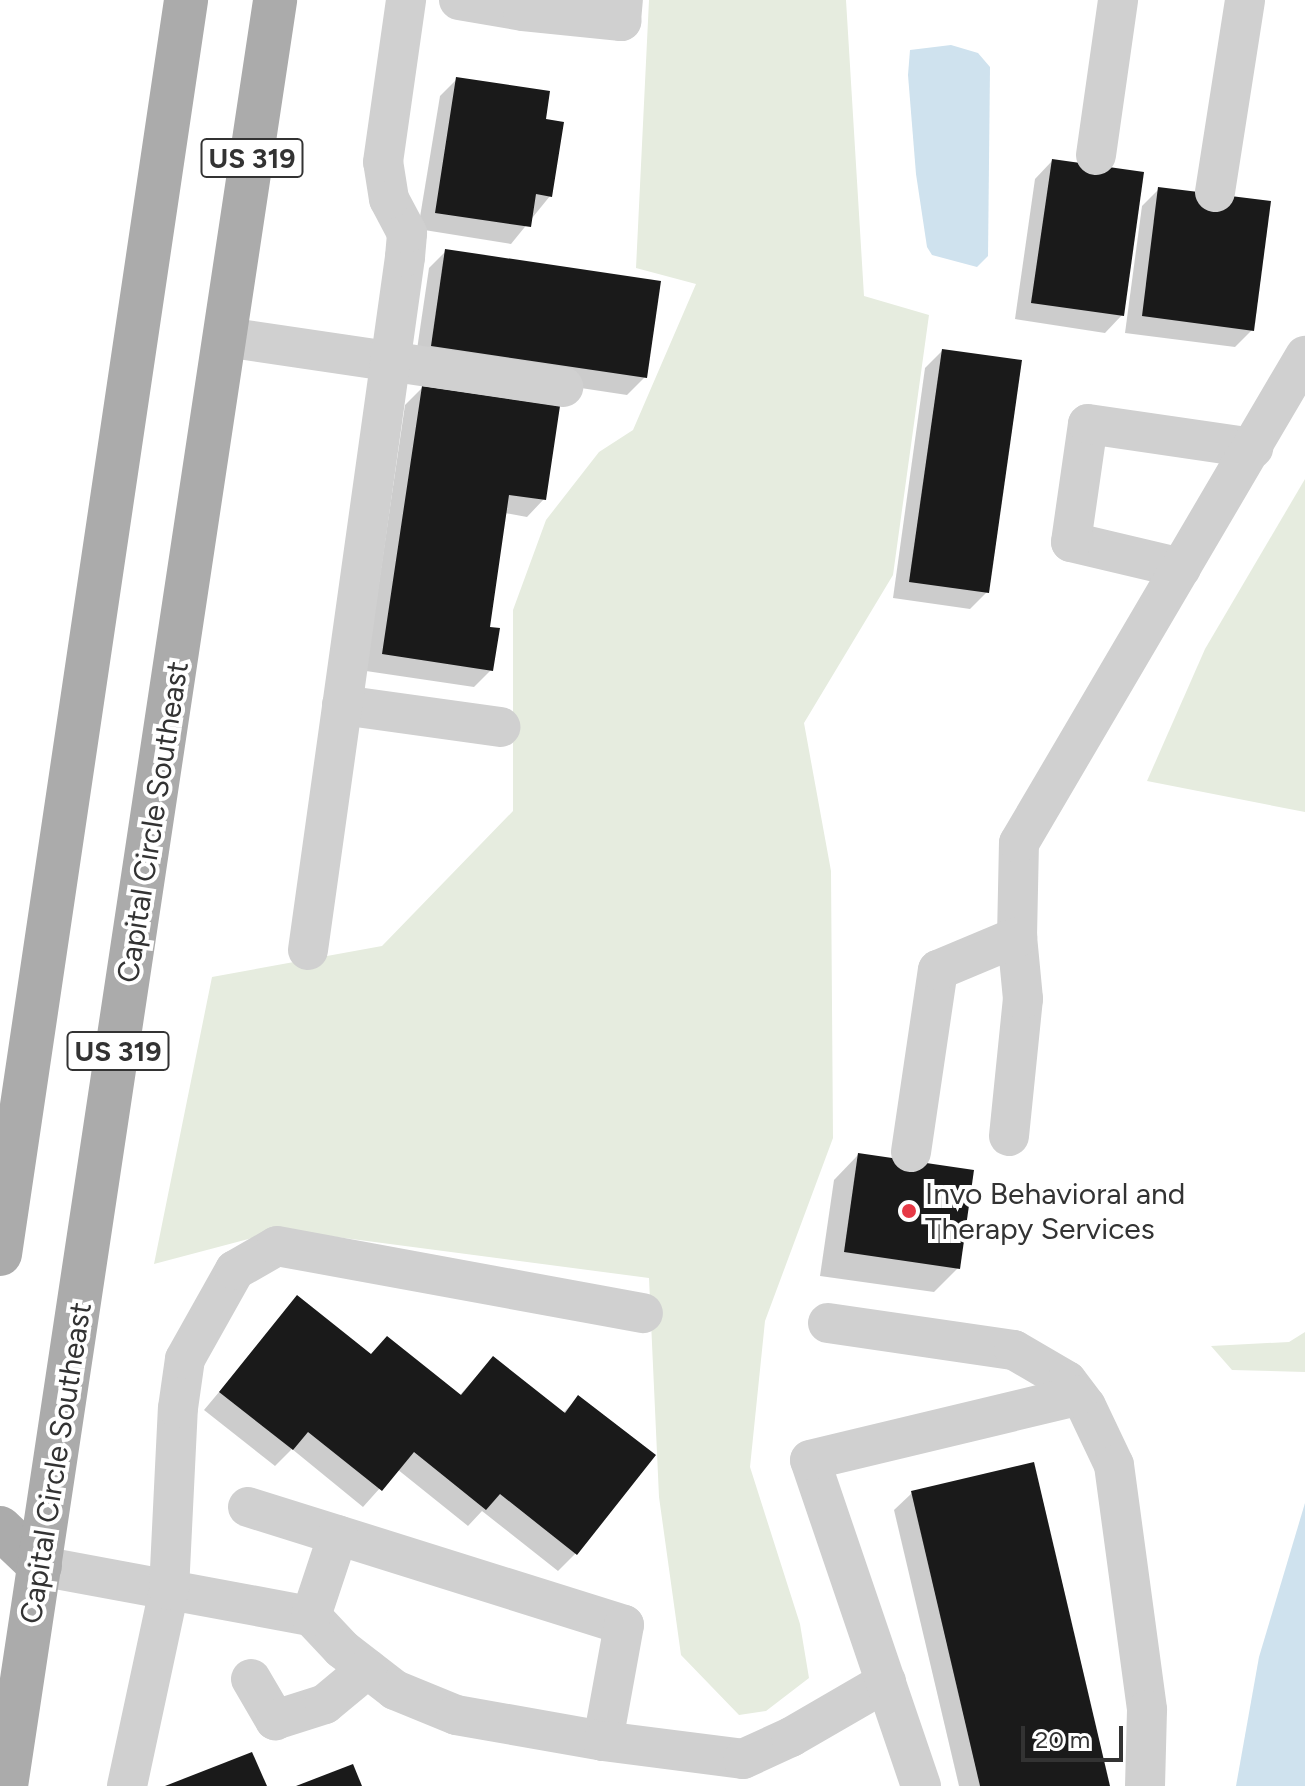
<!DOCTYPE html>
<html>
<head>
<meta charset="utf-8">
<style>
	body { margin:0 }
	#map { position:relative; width:1305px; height:1786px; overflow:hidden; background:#fff; font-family:Figtree,sans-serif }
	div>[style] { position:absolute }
	.green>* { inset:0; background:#e6ecdf }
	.water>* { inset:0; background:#cfe2ee }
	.shadow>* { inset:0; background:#0003 }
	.building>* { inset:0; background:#1a1a1a }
	.minor>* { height:40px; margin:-20px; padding:0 20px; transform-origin:20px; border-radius:20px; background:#d0d0d0 }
	.major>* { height:44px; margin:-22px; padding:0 22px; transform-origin:22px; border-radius:22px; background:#ababab }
	.dots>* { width:22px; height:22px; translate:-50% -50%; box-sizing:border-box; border:4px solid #fff; border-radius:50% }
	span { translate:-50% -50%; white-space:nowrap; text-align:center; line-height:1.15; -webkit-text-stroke:8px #fff; paint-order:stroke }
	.shield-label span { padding:2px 6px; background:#fff; border:2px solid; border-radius:6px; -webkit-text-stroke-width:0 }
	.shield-label { font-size:28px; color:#333; font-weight:700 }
	.street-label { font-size:30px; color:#333 }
	.poi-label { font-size:30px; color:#333 }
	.left { translate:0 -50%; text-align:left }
	.scale { position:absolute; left:1021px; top:1726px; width:102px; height:36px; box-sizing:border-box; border:4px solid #333; border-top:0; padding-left:10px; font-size:24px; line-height:28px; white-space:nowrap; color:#333; -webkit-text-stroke:6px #fff; paint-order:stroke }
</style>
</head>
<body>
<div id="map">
	<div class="green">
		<i style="clip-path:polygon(649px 0,846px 0,864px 296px,929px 315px,893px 575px,804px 723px,831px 871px,833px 1138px,765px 1321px,750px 1467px,800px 1624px,809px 1678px,766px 1711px,739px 1715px,681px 1655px,659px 1497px,649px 1278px,283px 1230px,154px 1264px,212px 977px,382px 946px,513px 811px,513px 610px,546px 520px,599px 452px,633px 430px,696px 284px,636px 268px)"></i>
		<i style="clip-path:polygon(1305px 479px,1305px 812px,1147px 781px,1205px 649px)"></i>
		<i style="clip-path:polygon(1305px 1332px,1305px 1372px,1232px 1370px,1211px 1346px,1289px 1342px)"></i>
	</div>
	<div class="water">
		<i style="clip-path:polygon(951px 45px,978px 53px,990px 67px,988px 256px,977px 267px,932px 255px,927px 247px,916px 174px,908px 75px,910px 50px)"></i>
		<i style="clip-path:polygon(1305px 1503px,1305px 1786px,1236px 1786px,1259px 1657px)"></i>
	</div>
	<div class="shadow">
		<i style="clip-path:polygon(457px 79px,544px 121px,550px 196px,511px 244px,418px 229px,440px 96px)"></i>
		<i style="clip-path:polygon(1052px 161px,1122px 315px,1105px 333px,1015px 319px,1035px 179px)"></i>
		<i style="clip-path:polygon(1159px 189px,1252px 330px,1235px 347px,1125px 333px,1142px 206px)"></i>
		<i style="clip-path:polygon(446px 251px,645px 377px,627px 395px,415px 363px,429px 268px)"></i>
		<i style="clip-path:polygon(942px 351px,987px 592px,970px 609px,893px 598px,925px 368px)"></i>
		<i style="clip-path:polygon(422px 388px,544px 499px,527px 517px,505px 513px,488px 628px,491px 670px,474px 687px,366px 671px,405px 405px)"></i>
		<i style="clip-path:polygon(858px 1155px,958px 1268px,934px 1292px,820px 1276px,834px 1180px)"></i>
		<i style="clip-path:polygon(298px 1298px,370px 1356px,459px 1396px,493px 1358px,562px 1414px,579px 1397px,575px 1554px,558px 1571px,482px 1511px,468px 1526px,397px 1469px,363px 1507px,292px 1449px,275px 1466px,204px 1410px)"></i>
		<i style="clip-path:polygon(912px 1493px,1107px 1786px,959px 1786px,894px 1510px)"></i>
	</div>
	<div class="building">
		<i style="clip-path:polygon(456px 77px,550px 91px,546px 119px,564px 122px,552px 197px,536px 194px,531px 227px,435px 213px)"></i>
		<i style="clip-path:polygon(1052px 159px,1144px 172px,1124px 316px,1031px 303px)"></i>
		<i style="clip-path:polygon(1158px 187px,1271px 201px,1254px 331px,1142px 316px)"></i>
		<i style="clip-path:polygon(445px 249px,661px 281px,647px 378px,431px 346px)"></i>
		<i style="clip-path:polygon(942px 349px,1022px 360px,989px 593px,909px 582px)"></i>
		<i style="clip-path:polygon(422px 386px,560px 406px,546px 500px,509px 495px,490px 627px,500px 628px,493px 671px,382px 654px)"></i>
		<i style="clip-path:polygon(858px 1153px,974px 1170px,960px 1269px,844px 1252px)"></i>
		<i style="clip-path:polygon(297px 1295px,371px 1354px,387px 1336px,461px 1395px,493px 1356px,565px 1413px,578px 1395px,656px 1455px,577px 1555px,500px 1494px,486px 1510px,414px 1452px,382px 1491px,308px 1432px,293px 1450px,219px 1392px)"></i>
		<i style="clip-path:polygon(1034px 1462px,1110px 1786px,980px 1786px,911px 1491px)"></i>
		<i style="clip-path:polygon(252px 1752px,267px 1786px,165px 1786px)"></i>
		<i style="clip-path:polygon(353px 1764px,362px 1786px,296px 1786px)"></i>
	</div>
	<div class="minor">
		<i style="left:459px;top:0;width:65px;rotate:9.8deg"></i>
		<i style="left:523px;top:11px;width:99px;rotate:5.8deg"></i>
		<i style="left:621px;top:21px;width:21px;rotate:-85deg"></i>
		<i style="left:1096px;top:155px;width:157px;rotate:-81.9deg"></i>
		<i style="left:1215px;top:192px;width:194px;rotate:-81.1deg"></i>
		<i style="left:225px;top:337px;width:342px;rotate:8.4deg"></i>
		<i style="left:1181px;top:568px;width:113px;rotate:-166.7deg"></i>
		<i style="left:1071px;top:542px;width:119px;rotate:-81.8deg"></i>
		<i style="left:1088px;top:424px;width:167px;rotate:8.3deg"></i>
		<i style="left:342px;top:705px;width:160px;rotate:7.9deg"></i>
		<i style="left:308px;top:950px;width:700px;rotate:-82.03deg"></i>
		<i style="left:405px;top:257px;width:24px;rotate:-85deg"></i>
		<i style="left:407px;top:233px;width:38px;rotate:-118deg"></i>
		<i style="left:389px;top:199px;width:37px;rotate:-99deg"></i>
		<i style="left:383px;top:162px;width:164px;rotate:-81.9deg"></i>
		<i style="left:1009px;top:1136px;width:138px;rotate:-84.2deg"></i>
		<i style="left:1023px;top:999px;width:62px;rotate:-95.5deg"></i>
		<i style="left:1017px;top:937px;width:94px;rotate:-88.8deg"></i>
		<i style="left:1019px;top:843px;width:565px;rotate:-59.58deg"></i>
		<i style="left:911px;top:1152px;width:184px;rotate:-81.6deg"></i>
		<i style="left:938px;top:970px;width:86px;rotate:-22.7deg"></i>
		<i style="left:828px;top:1323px;width:188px;rotate:8.3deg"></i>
		<i style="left:1014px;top:1350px;width:61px;rotate:30.3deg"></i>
		<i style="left:1067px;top:1381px;width:31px;rotate:53deg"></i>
		<i style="left:1086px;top:1406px;width:65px;rotate:64.6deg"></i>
		<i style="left:1114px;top:1465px;width:247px;rotate:82.3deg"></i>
		<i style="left:1147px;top:1710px;width:76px;rotate:91.5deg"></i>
		<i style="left:248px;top:1507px;width:394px;rotate:17.4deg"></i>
		<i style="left:624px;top:1625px;width:118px;rotate:100.3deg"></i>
		<i style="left:40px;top:1566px;width:276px;rotate:10.5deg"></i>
		<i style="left:311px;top:1616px;width:45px;rotate:46.8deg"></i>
		<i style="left:342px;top:1649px;width:67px;rotate:37.7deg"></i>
		<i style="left:395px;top:1690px;width:66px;rotate:22.3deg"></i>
		<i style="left:456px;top:1715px;width:149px;rotate:10deg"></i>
		<i style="left:603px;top:1741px;width:141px;rotate:7.3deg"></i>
		<i style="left:743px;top:1759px;width:53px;rotate:-24.6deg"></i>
		<i style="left:791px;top:1737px;width:110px;rotate:-30.1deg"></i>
		<i style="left:311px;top:1616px;width:85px;rotate:-71.6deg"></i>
		<i style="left:251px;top:1679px;width:48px;rotate:59.7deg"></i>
		<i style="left:275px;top:1720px;width:52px;rotate:-17.7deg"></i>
		<i style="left:325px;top:1704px;width:55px;rotate:-39.8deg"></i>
		<i style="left:127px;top:1786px;width:200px;rotate:-77.9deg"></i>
		<i style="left:169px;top:1590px;width:182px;rotate:-87.2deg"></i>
		<i style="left:178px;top:1408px;width:49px;rotate:-81.9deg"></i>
		<i style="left:185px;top:1359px;width:102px;rotate:-60.7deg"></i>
		<i style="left:235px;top:1270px;width:48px;rotate:-29.7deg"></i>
		<i style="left:277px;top:1246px;width:372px;rotate:10.4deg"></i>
		<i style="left:921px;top:1786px;width:344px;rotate:-108.8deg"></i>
		<i style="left:810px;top:1460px;width:275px;rotate:-13.5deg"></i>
	</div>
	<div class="major">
		<i style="left:0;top:1254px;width:1268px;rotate:-81.56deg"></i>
		<i style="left:0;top:1528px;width:55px;rotate:43.5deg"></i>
		<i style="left:6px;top:1786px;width:1806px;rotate:-81.43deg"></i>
	</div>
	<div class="dots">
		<i style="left:909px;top:1211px;background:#e63946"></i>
	</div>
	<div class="shield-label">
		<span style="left:252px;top:158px">US 319</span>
		<span style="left:118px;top:1051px">US 319</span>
	</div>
	<div class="street-label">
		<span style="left:153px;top:822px;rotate:-81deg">Capital Circle Southeast</span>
		<span style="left:56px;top:1463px;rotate:-81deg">Capital Circle Southeast</span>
	</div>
	<div class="poi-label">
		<span class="left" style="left:925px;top:1211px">Invo Behavioral and<br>Therapy Services</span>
	</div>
	<div class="scale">20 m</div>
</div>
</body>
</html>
